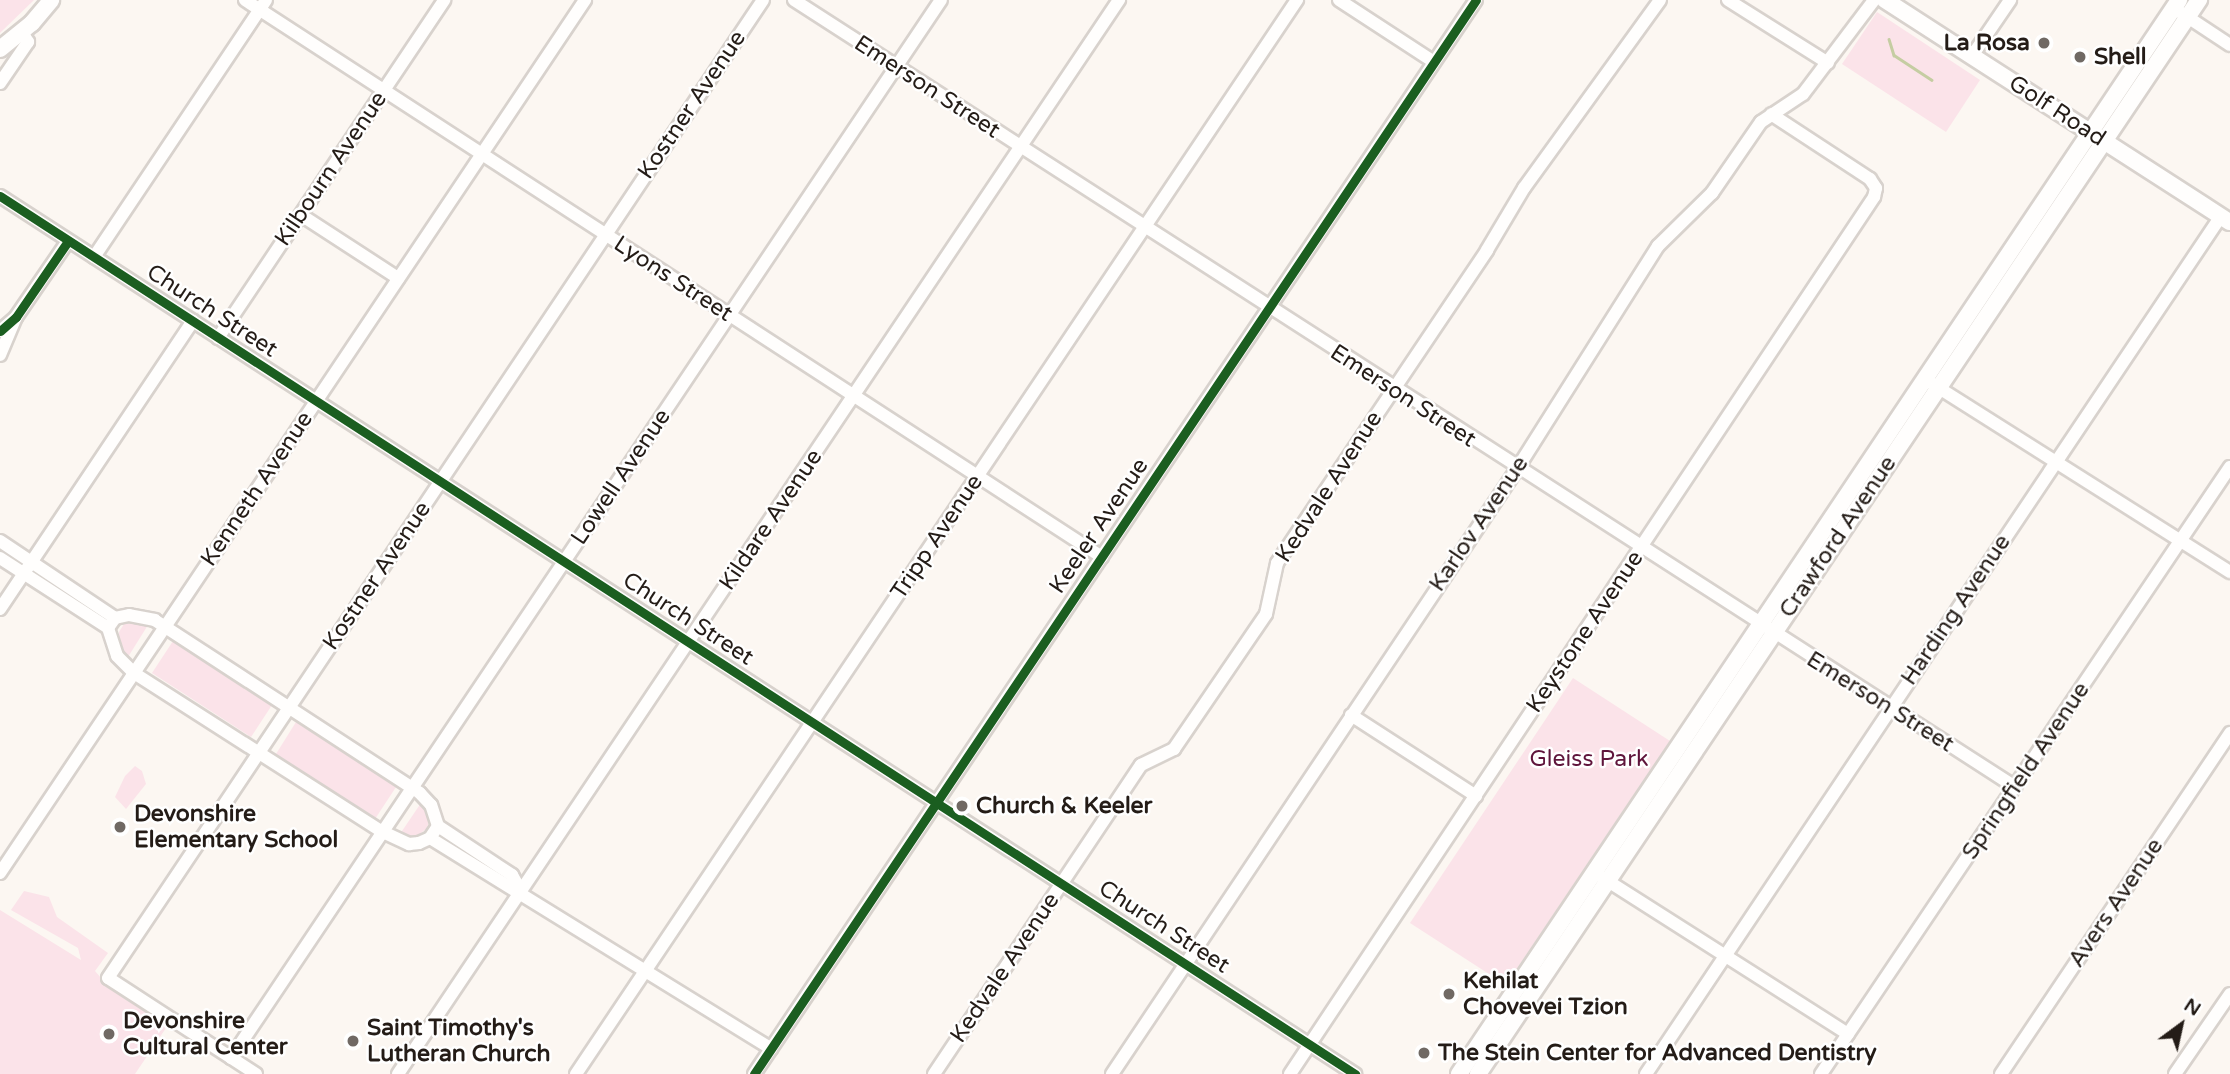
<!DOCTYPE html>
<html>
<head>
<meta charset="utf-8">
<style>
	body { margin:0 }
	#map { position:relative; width:2230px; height:1074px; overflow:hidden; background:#fcf7f2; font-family:"Varela Round",sans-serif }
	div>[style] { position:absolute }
	.green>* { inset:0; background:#fbe3e9 }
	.stream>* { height:2.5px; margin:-1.25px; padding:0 1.25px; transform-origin:1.25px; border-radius:1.25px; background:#c5cda2 }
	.roads { filter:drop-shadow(2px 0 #d8d2cd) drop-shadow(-2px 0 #d8d2cd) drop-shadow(0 2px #d8d2cd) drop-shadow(0 -2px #d8d2cd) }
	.minor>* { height:12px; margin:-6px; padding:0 6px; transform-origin:6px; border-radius:6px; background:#fffefd }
	.major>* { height:16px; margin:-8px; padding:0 8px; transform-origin:8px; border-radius:8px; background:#fffefd }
	.cycleway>* { height:9px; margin:-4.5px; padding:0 4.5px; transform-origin:4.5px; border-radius:4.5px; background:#1b5e20 }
	.dots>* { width:19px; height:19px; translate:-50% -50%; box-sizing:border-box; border:4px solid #fff; border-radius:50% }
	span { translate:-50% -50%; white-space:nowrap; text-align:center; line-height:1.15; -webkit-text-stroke:5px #fff; paint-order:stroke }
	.poi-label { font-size:23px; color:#241c17; font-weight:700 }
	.right { translate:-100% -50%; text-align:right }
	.left { translate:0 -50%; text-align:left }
	.street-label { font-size:23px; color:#241c17 }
	.park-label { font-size:23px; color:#5f143b }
	.north { position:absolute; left:2146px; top:990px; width:70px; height:70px; -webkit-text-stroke:5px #fff; paint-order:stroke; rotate:33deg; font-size:19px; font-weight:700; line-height:28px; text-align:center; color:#241c17 }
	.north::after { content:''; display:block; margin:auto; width:24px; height:32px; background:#241c17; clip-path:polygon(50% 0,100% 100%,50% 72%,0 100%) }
</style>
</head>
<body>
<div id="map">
	<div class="green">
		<i style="clip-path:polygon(0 0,34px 0,0 33px)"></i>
		<i style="clip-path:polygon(1877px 12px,1980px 80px,1946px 132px,1842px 64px)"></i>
		<i style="clip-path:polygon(139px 622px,148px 625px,128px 657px,119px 645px,119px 632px,124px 624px)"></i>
		<i style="clip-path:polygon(173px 641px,272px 705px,251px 737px,152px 673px)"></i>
		<i style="clip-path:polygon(1573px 678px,1670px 741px,1506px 985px,1410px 923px)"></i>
		<i style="clip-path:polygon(296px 722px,396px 787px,375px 819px,276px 754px)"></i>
		<i style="clip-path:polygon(135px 766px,142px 771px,146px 784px,126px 809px,115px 797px,125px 776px)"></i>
		<i style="clip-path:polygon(421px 803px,430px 821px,426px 829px,415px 838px,400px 834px)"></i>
		<i style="clip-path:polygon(24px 891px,49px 897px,57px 917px,108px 953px,95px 971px,108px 986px,168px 1025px,135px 1074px,0 1074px,0 910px,81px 960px,78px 948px,11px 910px)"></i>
	</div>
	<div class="stream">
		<i style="left:1889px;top:39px;width:17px;rotate:73deg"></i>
		<i style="left:1894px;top:55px;width:45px;rotate:33.3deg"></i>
	</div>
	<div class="roads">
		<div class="minor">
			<i style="left:245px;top:0;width:1022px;rotate:33.02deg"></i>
			<i style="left:794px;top:0;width:1453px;rotate:32.8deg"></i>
			<i style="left:1339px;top:0;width:113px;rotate:33.1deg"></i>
			<i style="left:1728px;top:0;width:118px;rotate:32.2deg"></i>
			<i style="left:2174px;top:8px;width:67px;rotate:33.5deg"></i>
			<i style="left:1972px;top:56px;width:68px;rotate:-55.8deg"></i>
			<i style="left:0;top:83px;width:50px;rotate:-55.7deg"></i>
			<i style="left:28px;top:42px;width:12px;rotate:-121deg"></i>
			<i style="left:0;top:196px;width:1615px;rotate:32.94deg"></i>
			<i style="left:301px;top:215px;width:116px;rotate:33deg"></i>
			<i style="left:94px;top:257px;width:309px;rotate:-56.2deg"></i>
			<i style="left:0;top:331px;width:21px;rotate:-41deg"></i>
			<i style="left:16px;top:317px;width:92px;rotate:-55.6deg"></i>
			<i style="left:218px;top:338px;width:407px;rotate:-56.2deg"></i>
			<i style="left:0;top:355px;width:41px;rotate:-67.2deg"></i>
			<i style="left:1931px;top:383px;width:354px;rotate:32.3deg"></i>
			<i style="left:0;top:541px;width:138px;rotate:33.8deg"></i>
			<i style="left:0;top:558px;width:129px;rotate:32.9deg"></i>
			<i style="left:108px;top:628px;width:29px;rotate:72deg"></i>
			<i style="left:117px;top:656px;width:24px;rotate:45deg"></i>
			<i style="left:134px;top:673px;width:295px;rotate:32.6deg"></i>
			<i style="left:383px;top:832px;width:29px;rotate:25deg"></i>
			<i style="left:409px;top:844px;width:10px;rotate:-6deg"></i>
			<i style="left:419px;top:843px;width:12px;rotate:-24deg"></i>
			<i style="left:430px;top:838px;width:14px;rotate:-56deg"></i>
			<i style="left:438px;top:826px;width:22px;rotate:-108deg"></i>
			<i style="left:431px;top:805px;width:16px;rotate:-133deg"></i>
			<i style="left:420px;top:793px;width:316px;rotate:-146.9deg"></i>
			<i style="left:155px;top:620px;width:26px;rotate:-169deg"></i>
			<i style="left:129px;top:615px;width:14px;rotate:168deg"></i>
			<i style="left:115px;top:618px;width:12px;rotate:125deg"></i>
			<i style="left:0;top:609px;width:347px;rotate:-56.2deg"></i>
			<i style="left:1351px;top:715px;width:149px;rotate:32.9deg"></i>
			<i style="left:438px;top:826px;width:89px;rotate:33.5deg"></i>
			<i style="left:512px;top:875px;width:18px;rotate:61deg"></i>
			<i style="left:430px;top:838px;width:401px;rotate:31.7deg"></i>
			<i style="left:0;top:873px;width:1051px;rotate:-56.17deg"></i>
			<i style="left:1600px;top:876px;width:294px;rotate:32.5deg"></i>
			<i style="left:231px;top:1058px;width:1274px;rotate:-56.14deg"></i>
			<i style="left:256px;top:1074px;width:176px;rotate:-147deg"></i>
			<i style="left:108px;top:978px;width:1177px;rotate:-56.19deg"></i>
			<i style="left:398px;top:1074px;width:1294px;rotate:-56.13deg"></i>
			<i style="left:576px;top:1074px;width:1294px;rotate:-56.13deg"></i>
			<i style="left:754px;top:1074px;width:1294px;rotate:-56.09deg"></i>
			<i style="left:934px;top:1074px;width:372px;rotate:-56.2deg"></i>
			<i style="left:1141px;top:765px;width:37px;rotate:-26deg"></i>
			<i style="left:1174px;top:749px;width:163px;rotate:-55.7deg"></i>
			<i style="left:1266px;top:614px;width:52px;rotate:-77.8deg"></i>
			<i style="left:1277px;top:563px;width:377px;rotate:-56.1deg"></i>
			<i style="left:1487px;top:250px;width:72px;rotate:-59.2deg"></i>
			<i style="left:1524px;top:188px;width:232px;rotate:-54.1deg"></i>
			<i style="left:1112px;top:1074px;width:728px;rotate:-56.2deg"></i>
			<i style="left:1517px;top:469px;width:264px;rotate:-57.7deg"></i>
			<i style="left:1658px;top:246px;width:76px;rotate:-44.5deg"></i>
			<i style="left:1712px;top:193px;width:86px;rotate:-55.4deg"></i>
			<i style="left:1761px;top:122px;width:50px;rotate:-33.7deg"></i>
			<i style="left:1803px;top:94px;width:118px;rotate:-52.9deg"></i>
			<i style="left:1290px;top:1074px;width:1054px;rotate:-56.34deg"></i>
			<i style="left:1874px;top:197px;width:9px;rotate:-77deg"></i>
			<i style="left:1876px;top:188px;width:11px;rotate:-124deg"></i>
			<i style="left:1870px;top:179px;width:118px;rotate:-146.7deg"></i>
			<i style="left:1646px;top:1074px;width:1033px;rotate:-56.17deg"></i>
			<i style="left:1821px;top:1074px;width:732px;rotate:-56.03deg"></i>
			<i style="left:2001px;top:1074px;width:411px;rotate:-56.1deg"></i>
			<i style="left:2175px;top:1074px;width:97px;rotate:-55.5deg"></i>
		</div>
		<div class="major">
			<i style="left:1885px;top:0;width:410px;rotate:32.8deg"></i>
			<i style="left:0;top:49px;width:41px;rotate:-39.1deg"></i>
			<i style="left:32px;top:23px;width:30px;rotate:-50deg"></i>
			<i style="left:1459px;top:1074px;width:1293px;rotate:-56.16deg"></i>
			<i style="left:1478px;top:1074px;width:1294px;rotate:-56.13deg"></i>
		</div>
	</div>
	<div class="cycleway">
		<i style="left:0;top:196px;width:1615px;rotate:32.94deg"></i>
		<i style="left:0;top:331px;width:21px;rotate:-41deg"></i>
		<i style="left:16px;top:317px;width:92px;rotate:-55.6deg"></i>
		<i style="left:754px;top:1074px;width:1294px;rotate:-56.09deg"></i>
	</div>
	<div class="dots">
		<i style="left:2044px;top:43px;background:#706964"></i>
		<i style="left:2080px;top:57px;background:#706964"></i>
		<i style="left:962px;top:806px;background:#706964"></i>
		<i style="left:120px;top:827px;background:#706964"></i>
		<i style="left:1449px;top:994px;background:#706964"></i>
		<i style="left:109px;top:1034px;background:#706964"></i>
		<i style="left:353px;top:1041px;background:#706964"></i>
		<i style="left:1424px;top:1053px;background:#706964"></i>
	</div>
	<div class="poi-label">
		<span class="right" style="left:2030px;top:43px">La Rosa</span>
		<span class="left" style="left:2094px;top:57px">Shell</span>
		<span class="left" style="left:976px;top:806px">Church &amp; Keeler</span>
		<span class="left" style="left:134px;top:827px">Devonshire<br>Elementary School</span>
		<span class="left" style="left:1463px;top:994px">Kehilat<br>Chovevei Tzion</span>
		<span class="left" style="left:123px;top:1034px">Devonshire<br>Cultural Center</span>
		<span class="left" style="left:367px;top:1041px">Saint Timothy's<br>Lutheran Church</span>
		<span class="left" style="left:1438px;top:1053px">The Stein Center for Advanced Dentistry</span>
	</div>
	<div class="street-label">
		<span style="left:927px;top:87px;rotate:33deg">Emerson Street</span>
		<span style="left:692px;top:105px;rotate:-56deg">Kostner Avenue</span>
		<span style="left:2057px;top:111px;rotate:33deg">Golf Road</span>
		<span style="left:331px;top:169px;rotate:-56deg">Kilbourn Avenue</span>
		<span style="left:673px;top:279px;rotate:33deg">Lyons Street</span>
		<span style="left:212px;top:311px;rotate:33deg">Church Street</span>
		<span style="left:1403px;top:396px;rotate:33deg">Emerson Street</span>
		<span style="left:621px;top:477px;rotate:-56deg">Lowell Avenue</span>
		<span style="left:1329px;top:487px;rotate:-57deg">Kedvale Avenue</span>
		<span style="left:257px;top:489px;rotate:-56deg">Kenneth Avenue</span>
		<span style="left:771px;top:520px;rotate:-56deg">Kildare Avenue</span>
		<span style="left:1479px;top:524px;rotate:-56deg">Karlov Avenue</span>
		<span style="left:1099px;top:526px;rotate:-56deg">Keeler Avenue</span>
		<span style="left:937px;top:537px;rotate:-56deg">Tripp Avenue</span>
		<span style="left:1838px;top:537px;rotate:-56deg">Crawford Avenue</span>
		<span style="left:377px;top:576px;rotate:-56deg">Kostner Avenue</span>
		<span style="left:1956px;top:610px;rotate:-56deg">Harding Avenue</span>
		<span style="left:688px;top:619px;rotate:33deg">Church Street</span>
		<span style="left:1585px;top:632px;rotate:-56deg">Keystone Avenue</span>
		<span style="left:1880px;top:702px;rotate:32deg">Emerson Street</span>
		<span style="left:2026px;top:771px;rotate:-56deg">Springfield Avenue</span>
		<span style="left:2116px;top:903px;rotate:-56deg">Avers Avenue</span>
		<span style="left:1164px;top:927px;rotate:33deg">Church Street</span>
		<span style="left:1005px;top:968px;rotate:-56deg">Kedvale Avenue</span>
	</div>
	<div class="park-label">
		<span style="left:1589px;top:759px">Gleiss Park</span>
	</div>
	<div class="north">N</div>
</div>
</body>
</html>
